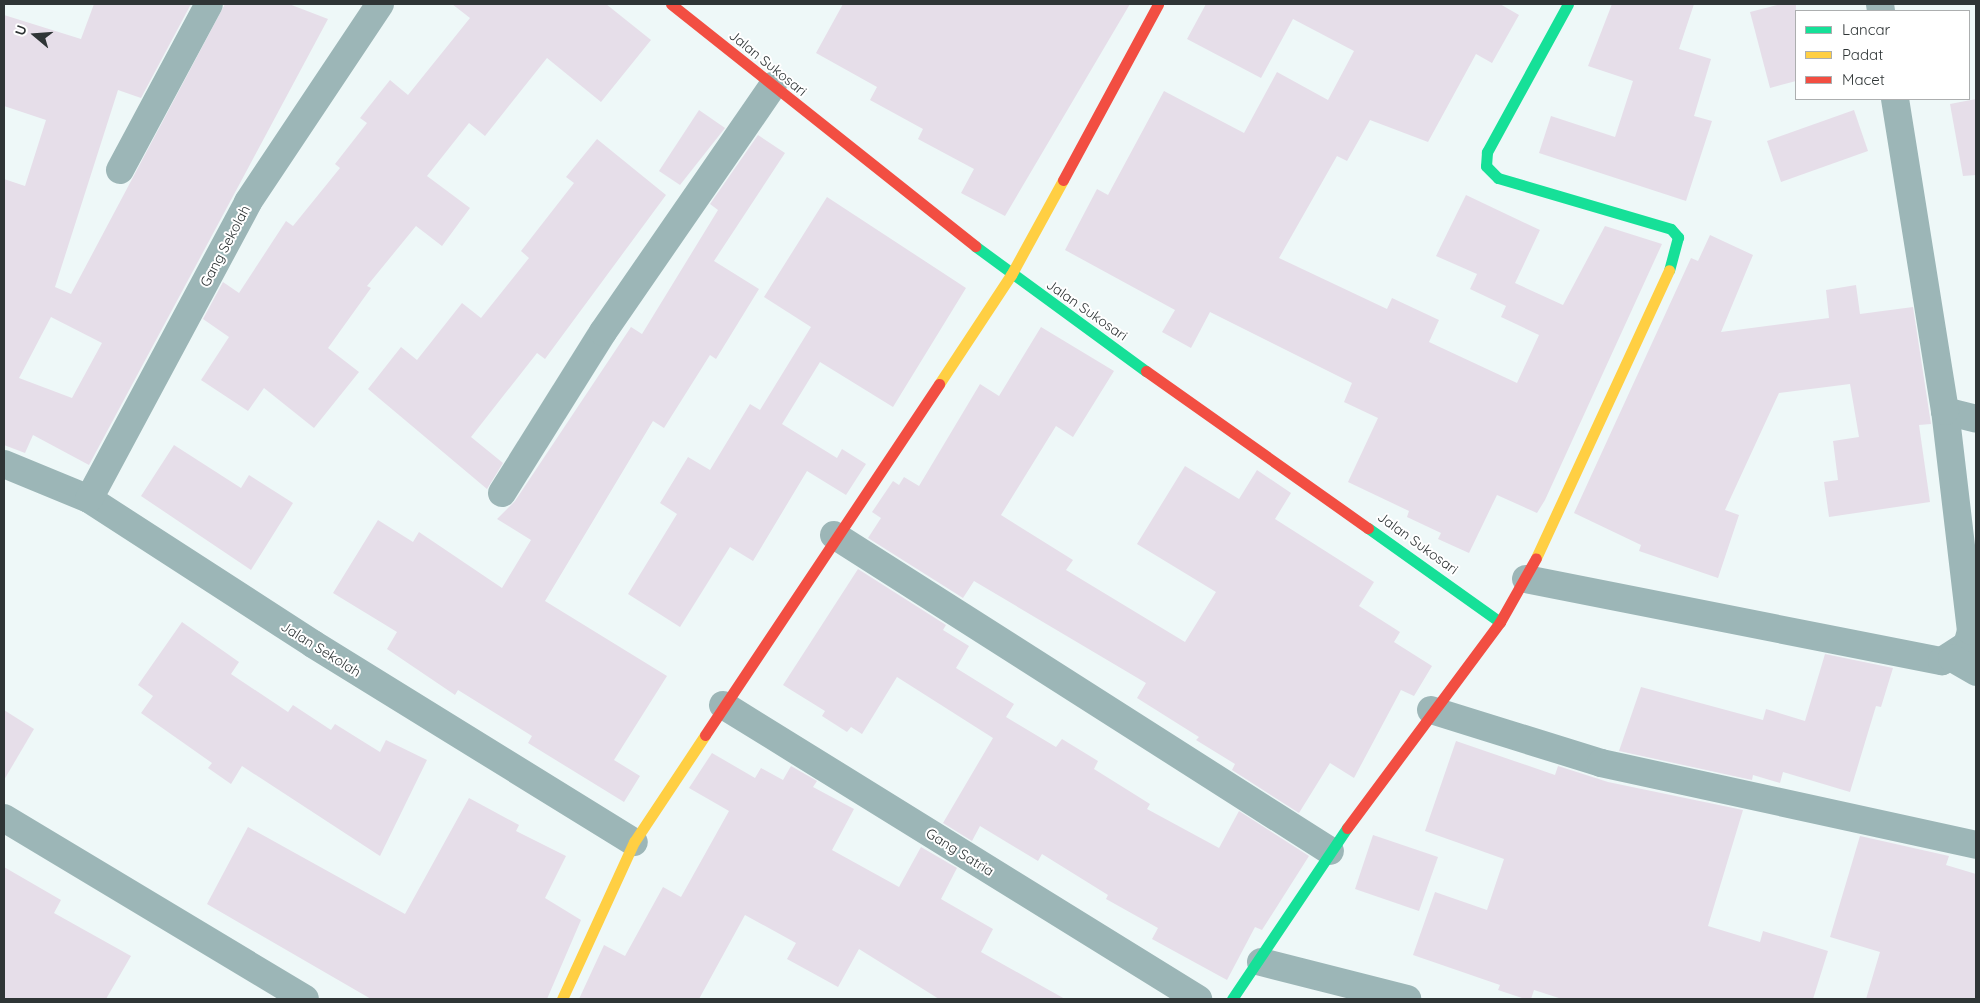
<!DOCTYPE html>
<html>
<head>
<meta charset="utf-8">
<style>
	body { margin:0 }
	#map { position:relative; width:1980px; height:1003px; overflow:hidden; background:#eef8f8; font-family:Quicksand,sans-serif }
	div>[style] { position:absolute }
	.building>* { inset:0; background:#e6dee9 }
	.street>* { height:28px; margin:-14px; padding:0 14px; transform-origin:14px; border-radius:14px; background:#9cb6b7 }
	.fast>* { height:11px; margin:-5.5px; padding:0 5.5px; transform-origin:5.5px; border-radius:5.5px; background:#16e098 }
	.slow>* { height:11px; margin:-5.5px; padding:0 5.5px; transform-origin:5.5px; border-radius:5.5px; background:#ffcf43 }
	.jam>* { height:11px; margin:-5.5px; padding:0 5.5px; transform-origin:5.5px; border-radius:5.5px; background:#f24e42 }
	span { translate:-50% -50%; white-space:nowrap; text-align:center; line-height:1.15; -webkit-text-stroke:4px #fff; paint-order:stroke }
	.street-label { font-size:14px; color:#2f3536 }
	.frame { position:absolute; inset:0; border:5px solid #2f3536; pointer-events:none }
	.legend { position:absolute; left:1795px; top:10px; width:175px; height:90px; box-sizing:border-box; background:#fff; border:1px solid #acaeaf; margin:0; padding:6px 9px; list-style:none; font-size:15px; color:#2f3536 }
	.legend li { display:flex; align-items:center; gap:10px; height:25px }
	.legend b { width:25px; border:1px solid #acaeaf }
	.north { position:absolute; left:10px; top:10px; width:50px; height:50px; -webkit-text-stroke:4px #fff; paint-order:stroke; rotate:288deg; font-size:14px; font-weight:700; line-height:20px; text-align:center; color:#2f3536 }
	.north::after { content:''; display:block; margin:auto; width:18px; height:22px; background:#2f3536; clip-path:polygon(50% 0,100% 100%,50% 72%,0 100%) }
</style>
</head>
<body>
<div id="map">
	<div class="building">
		<i style="clip-path:polygon(evenodd,94px 4px,191px 4px,141px 98px,118px 90px,55px 287px,71px 294px,225px 4px,289px 4px,328px 19px,89px 465px,33px 435px,25px 453px,4px 445px,4px 179px,25px 186px,46px 120px,4px 106px,4px 15px,81px 39px,94px 4px,51px 317px,102px 343px,72px 398px,19px 378px,51px 317px)"></i>
		<i style="clip-path:polygon(452px 4px,606px 4px,651px 40px,601px 102px,547px 58px,485px 136px,469px 123px,427px 176px,470px 208px,442px 246px,416px 226px,367px 286px,371px 288px,328px 348px,359px 372px,314px 428px,264px 388px,248px 411px,201px 380px,229px 337px,203px 319px,223px 282px,239px 293px,286px 221px,293px 226px,340px 168px,335px 164px,367px 123px,360px 118px,390px 80px,408px 95px,470px 18px)"></i>
		<i style="clip-path:polygon(843px 4px,1130px 4px,1005px 216px,961px 193px,974px 169px,918px 139px,923px 129px,870px 100px,877px 87px,816px 53px)"></i>
		<i style="clip-path:polygon(1206px 4px,1500px 4px,1519px 15px,1492px 63px,1476px 54px,1428px 142px,1370px 120px,1347px 161px,1337px 156px,1279px 258px,1387px 309px,1392px 298px,1439px 320px,1429px 342px,1517px 383px,1539px 335px,1501px 317px,1506px 306px,1470px 289px,1477px 274px,1436px 256px,1466px 195px,1540px 230px,1515px 283px,1563px 305px,1605px 226px,1662px 244px,1545px 500px,1537px 513px,1497px 495px,1469px 553px,1438px 539px,1441px 533px,1407px 517px,1409px 511px,1348px 482px,1378px 418px,1344px 402px,1352px 383px,1210px 312px,1191px 348px,1162px 332px,1175px 310px,1065px 250px,1097px 189px,1108px 195px,1164px 91px,1244px 133px,1277px 72px,1328px 100px,1354px 51px,1293px 19px,1261px 78px,1187px 39px)"></i>
		<i style="clip-path:polygon(1612px 4px,1694px 4px,1679px 49px,1711px 59px,1694px 116px,1712px 121px,1686px 201px,1539px 153px,1551px 116px,1615px 137px,1633px 81px,1588px 66px)"></i>
		<i style="clip-path:polygon(1781px 4px,1796px 4px,1796px 81px,1770px 88px,1750px 12px)"></i>
		<i style="clip-path:polygon(1976px 99px,1976px 175px,1963px 176px,1950px 104px)"></i>
		<i style="clip-path:polygon(699px 110px,725px 128px,680px 185px,659px 171px)"></i>
		<i style="clip-path:polygon(1854px 110px,1868px 151px,1781px 182px,1767px 141px)"></i>
		<i style="clip-path:polygon(758px 135px,785px 153px,714px 261px,759px 289px,716px 359px,710px 355px,664px 428px,653px 421px,545px 601px,667px 676px,614px 760px,640px 776px,624px 802px,528px 743px,532px 736px,458px 690px,455px 695px,387px 649px,397px 632px,333px 593px,378px 520px,413px 542px,419px 532px,502px 588px,531px 540px,497px 519px,515px 501px,631px 327px,642px 334px,718px 210px,710px 204px)"></i>
		<i style="clip-path:polygon(597px 139px,666px 195px,545px 359px,537px 353px,471px 437px,503px 463px,487px 489px,368px 389px,401px 347px,417px 360px,462px 303px,481px 318px,529px 258px,521px 251px,574px 183px,566px 177px)"></i>
		<i style="clip-path:polygon(827px 197px,966px 288px,893px 407px,820px 362px,782px 424px,837px 458px,842px 449px,866px 464px,846px 495px,807px 471px,753px 561px,730px 547px,680px 627px,628px 594px,677px 514px,660px 503px,688px 457px,710px 470px,750px 404px,760px 410px,811px 327px,764px 297px)"></i>
		<i style="clip-path:polygon(1710px 235px,1753px 255px,1721px 332px,1829px 318px,1826px 290px,1856px 285px,1860px 314px,1913px 307px,1931px 424px,1919px 425px,1930px 502px,1829px 517px,1824px 482px,1838px 480px,1833px 441px,1859px 437px,1850px 384px,1779px 393px,1725px 510px,1739px 515px,1718px 578px,1639px 551px,1641px 545px,1574px 513px,1691px 258px,1698px 261px)"></i>
		<i style="clip-path:polygon(1041px 327px,1114px 371px,1073px 437px,1056px 426px,1001px 515px,1073px 560px,1066px 570px,1185px 642px,1216px 592px,1137px 544px,1185px 466px,1239px 499px,1257px 470px,1291px 493px,1275px 519px,1374px 582px,1359px 606px,1400px 632px,1394px 642px,1432px 666px,1414px 696px,1401px 690px,1354px 778px,1330px 763px,1299px 813px,1232px 770px,1235px 764px,1196px 740px,1199px 737px,1137px 698px,1146px 683px,974px 581px,963px 598px,868px 538px,881px 518px,872px 512px,893px 481px,899px 485px,904px 477px,919px 486px,980px 384px,999px 396px)"></i>
		<i style="clip-path:polygon(174px 445px,241px 488px,249px 475px,293px 503px,251px 570px,141px 496px)"></i>
		<i style="clip-path:polygon(858px 569px,946px 625px,943px 630px,969px 646px,956px 668px,1014px 704px,1006px 717px,1056px 747px,1062px 739px,1098px 761px,1094px 769px,1150px 804px,1147px 809px,1219px 848px,1239px 811px,1309px 856px,1262px 930px,1255px 927px,1227px 980px,1152px 939px,1158px 928px,1106px 899px,1108px 895px,1042px 854px,1038px 861px,980px 826px,972px 841px,943px 823px,993px 738px,897px 677px,862px 734px,851px 727px,847px 732px,822px 716px,825px 711px,783px 685px)"></i>
		<i style="clip-path:polygon(182px 622px,239px 662px,231px 674px,288px 712px,293px 705px,331px 730px,335px 724px,380px 752px,386px 740px,427px 760px,380px 856px,242px 766px,231px 784px,208px 768px,212px 763px,141px 713px,153px 696px,138px 685px)"></i>
		<i style="clip-path:polygon(1825px 654px,1893px 668px,1881px 707px,1876px 706px,1850px 792px,1783px 772px,1780px 783px,1753px 775px,1752px 780px,1619px 751px,1641px 687px,1763px 720px,1766px 709px,1805px 721px)"></i>
		<i style="clip-path:polygon(4px 710px,34px 729px,4px 780px)"></i>
		<i style="clip-path:polygon(1456px 741px,1555px 775px,1558px 766px,1608px 782px,1743px 810px,1708px 926px,1760px 942px,1763px 931px,1828px 951px,1813px 999px,1562px 999px,1534px 990px,1531px 999px,1525px 999px,1498px 990px,1500px 985px,1413px 955px,1435px 892px,1487px 910px,1504px 859px,1425px 831px)"></i>
		<i style="clip-path:polygon(712px 753px,755px 778px,761px 768px,783px 780px,791px 766px,817px 781px,813px 787px,854px 809px,832px 850px,899px 887px,921px 847px,957px 868px,941px 899px,993px 929px,981px 952px,1065px 999px,939px 999px,859px 949px,838px 987px,787px 959px,796px 943px,745px 915px,699px 999px,579px 999px,604px 945px,625px 956px,663px 887px,681px 897px,729px 811px,689px 788px)"></i>
		<i style="clip-path:polygon(469px 798px,519px 825px,516px 831px,566px 856px,545px 898px,581px 920px,547px 999px,371px 999px,207px 904px,248px 827px,405px 914px)"></i>
		<i style="clip-path:polygon(1373px 835px,1438px 857px,1419px 911px,1355px 889px)"></i>
		<i style="clip-path:polygon(1860px 836px,1949px 856px,1946px 865px,1976px 874px,1976px 999px,1866px 999px,1880px 952px,1830px 937px)"></i>
		<i style="clip-path:polygon(4px 867px,61px 900px,54px 913px,131px 956px,106px 999px,4px 999px)"></i>
	</div>
	<div class="street">
		<i style="left:1880px;top:4px;width:7px;rotate:82deg"></i>
		<i style="left:120px;top:170px;width:188px;rotate:-61.8deg"></i>
		<i style="left:1945px;top:411px;width:32px;rotate:14deg"></i>
		<i style="left:4px;top:464px;width:92px;rotate:22.4deg"></i>
		<i style="left:89px;top:499px;width:267px;rotate:32.9deg"></i>
		<i style="left:313px;top:644px;width:377px;rotate:31.7deg"></i>
		<i style="left:502px;top:493px;width:190px;rotate:-57.9deg"></i>
		<i style="left:603px;top:332px;width:299px;rotate:-55.4deg"></i>
		<i style="left:89px;top:499px;width:337px;rotate:-61.8deg"></i>
		<i style="left:248px;top:202px;width:238px;rotate:-56.3deg"></i>
		<i style="left:834px;top:535px;width:588px;rotate:32.5deg"></i>
		<i style="left:1526px;top:579px;width:424px;rotate:11.2deg"></i>
		<i style="left:1942px;top:661px;width:30px;rotate:-33deg"></i>
		<i style="left:1967px;top:645px;width:15px;rotate:-74deg"></i>
		<i style="left:1971px;top:631px;width:222px;rotate:-96.7deg"></i>
		<i style="left:1945px;top:411px;width:316px;rotate:-99.1deg"></i>
		<i style="left:1952px;top:658px;width:28px;rotate:30deg"></i>
		<i style="left:723px;top:705px;width:559px;rotate:31.76deg"></i>
		<i style="left:1431px;top:710px;width:178px;rotate:17.3deg"></i>
		<i style="left:1601px;top:763px;width:384px;rotate:12.3deg"></i>
		<i style="left:4px;top:818px;width:351px;rotate:31deg"></i>
		<i style="left:1261px;top:962px;width:151px;rotate:14.2deg"></i>
	</div>
	<div class="fast">
		<i style="left:1568px;top:4px;width:169px;rotate:118.7deg"></i>
		<i style="left:1487px;top:152px;width:14px;rotate:94deg"></i>
		<i style="left:1486px;top:166px;width:17px;rotate:45deg"></i>
		<i style="left:1498px;top:178px;width:180px;rotate:16.4deg"></i>
		<i style="left:1671px;top:229px;width:11px;rotate:49deg"></i>
		<i style="left:1678px;top:237px;width:34px;rotate:105deg"></i>
		<i style="left:975px;top:246px;width:212px;rotate:36.2deg"></i>
		<i style="left:1368px;top:528px;width:162px;rotate:35.5deg"></i>
		<i style="left:1232px;top:999px;width:206px;rotate:-56.1deg"></i>
	</div>
	<div class="slow">
		<i style="left:939px;top:384px;width:131px;rotate:-56.6deg"></i>
		<i style="left:1011px;top:275px;width:108px;rotate:-61.3deg"></i>
		<i style="left:1536px;top:558px;width:317px;rotate:-65.2deg"></i>
		<i style="left:562px;top:999px;width:173px;rotate:-65.4deg"></i>
		<i style="left:634px;top:842px;width:128px;rotate:-56.4deg"></i>
	</div>
	<div class="jam">
		<i style="left:671px;top:4px;width:389px;rotate:38.5deg"></i>
		<i style="left:1063px;top:180px;width:200px;rotate:-61.6deg"></i>
		<i style="left:1146px;top:371px;width:272px;rotate:35.3deg"></i>
		<i style="left:705px;top:735px;width:422px;rotate:-56.3deg"></i>
		<i style="left:1347px;top:828px;width:257px;rotate:-53.4deg"></i>
		<i style="left:1500px;top:622px;width:73px;rotate:-60.6deg"></i>
	</div>
	<div class="street-label">
		<span style="left:768px;top:63px;rotate:39deg">Jalan Sukosari</span>
		<span style="left:225px;top:246px;rotate:-62deg">Gang Sekolah</span>
		<span style="left:1087px;top:310px;rotate:35deg">Jalan Sukosari</span>
		<span style="left:1418px;top:543px;rotate:36deg">Jalan Sukosari</span>
		<span style="left:321px;top:649px;rotate:32deg">Jalan Sekolah</span>
		<span style="left:960px;top:852px;rotate:32deg">Gang Satria</span>
	</div>
	<div class="frame"></div>
	<ul class="legend">
	<li><b style="height:6px;background:#16e098"></b>Lancar</li>
	<li><b style="height:6px;background:#ffcf43"></b>Padat</li>
	<li><b style="height:6px;background:#f24e42"></b>Macet</li>
	</ul>
	<div class="north">U</div>
</div>
</body>
</html>
